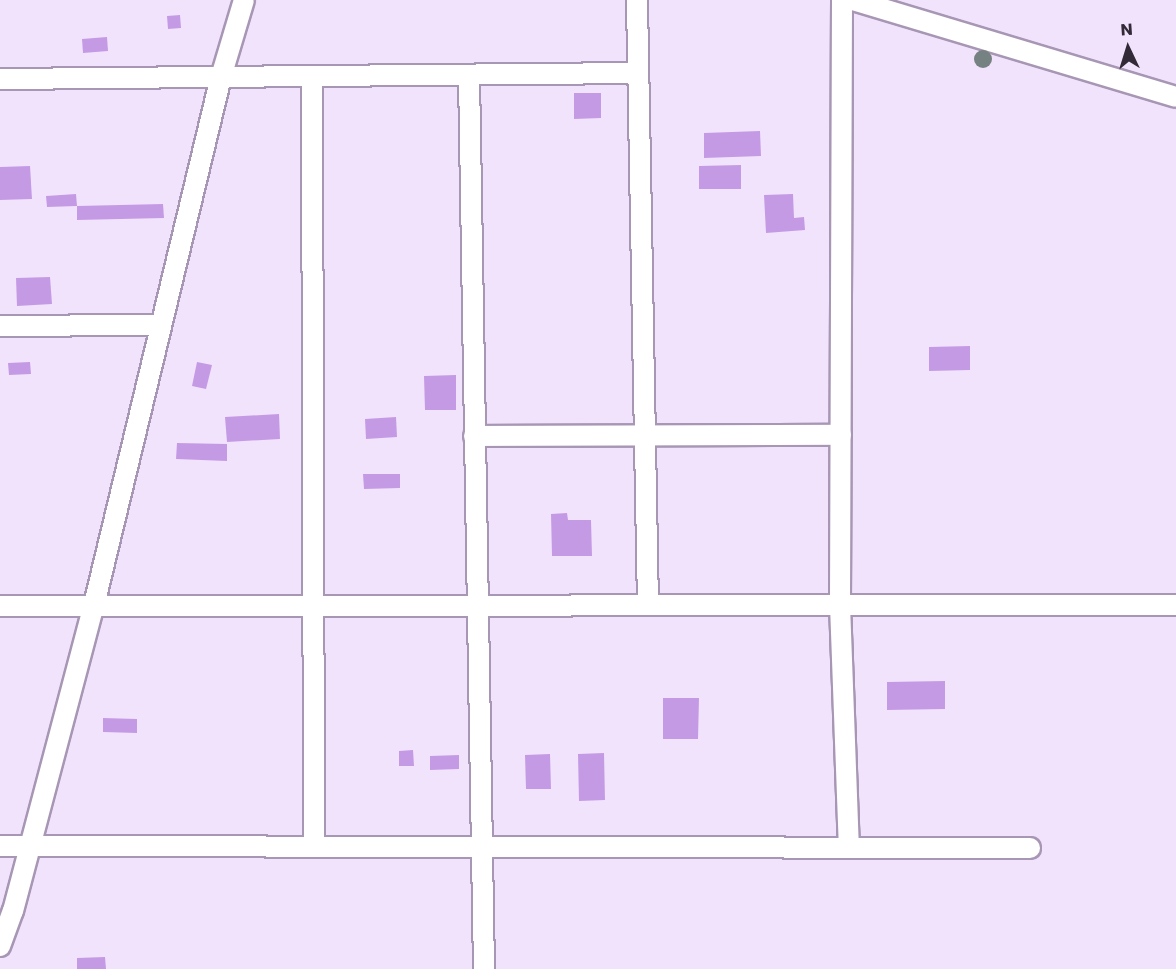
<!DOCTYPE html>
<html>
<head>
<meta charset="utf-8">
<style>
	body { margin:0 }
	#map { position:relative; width:1176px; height:969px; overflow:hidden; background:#f2e3fd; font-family:Poppins,sans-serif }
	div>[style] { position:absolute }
	.building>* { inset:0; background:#c59ae5 }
	.roads { filter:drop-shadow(2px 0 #a796b4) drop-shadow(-2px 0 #a796b4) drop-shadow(0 2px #a796b4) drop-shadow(0 -2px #a796b4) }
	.street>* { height:20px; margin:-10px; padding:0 10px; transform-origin:10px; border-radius:10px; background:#fff }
	.trees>* { width:18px; height:18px; margin:-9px; border-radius:50%; background:#768281 }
	span { translate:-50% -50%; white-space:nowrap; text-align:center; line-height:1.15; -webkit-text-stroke:4.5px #f2e3fd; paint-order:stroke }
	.north { position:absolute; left:1098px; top:18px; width:60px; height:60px; -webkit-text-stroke:4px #f2e3fd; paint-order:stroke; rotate:356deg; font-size:16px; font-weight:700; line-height:24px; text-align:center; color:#322b37 }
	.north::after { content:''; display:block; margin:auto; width:21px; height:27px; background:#322b37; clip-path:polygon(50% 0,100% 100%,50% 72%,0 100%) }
</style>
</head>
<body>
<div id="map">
	<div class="building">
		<i style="clip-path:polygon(180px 15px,181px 28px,168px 29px,167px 16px)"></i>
		<i style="clip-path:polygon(107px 37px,108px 51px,83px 53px,82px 39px)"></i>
		<i style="clip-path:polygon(574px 93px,601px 93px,601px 118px,574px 119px)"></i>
		<i style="clip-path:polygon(760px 131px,761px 156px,704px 158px,704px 133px)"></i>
		<i style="clip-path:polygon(741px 165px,741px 189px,699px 189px,699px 166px)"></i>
		<i style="clip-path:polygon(30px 166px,32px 199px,0 200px,0 167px)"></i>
		<i style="clip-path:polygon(76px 194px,77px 206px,47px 207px,46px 196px)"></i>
		<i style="clip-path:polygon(793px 194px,794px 218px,804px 217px,805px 230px,766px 233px,764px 195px)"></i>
		<i style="clip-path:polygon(163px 204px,164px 218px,77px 220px,77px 206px)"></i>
		<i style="clip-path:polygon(50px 277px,52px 304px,17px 306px,16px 278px)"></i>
		<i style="clip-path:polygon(970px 346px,970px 370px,929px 371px,929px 347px)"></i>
		<i style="clip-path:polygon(30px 362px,31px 374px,9px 375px,8px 363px)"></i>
		<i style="clip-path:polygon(197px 362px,212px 365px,206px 389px,192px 386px)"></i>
		<i style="clip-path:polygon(456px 375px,456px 410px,425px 410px,424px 376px)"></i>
		<i style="clip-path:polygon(279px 414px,280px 439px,227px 442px,225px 417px)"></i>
		<i style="clip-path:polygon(396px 417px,397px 437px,366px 439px,365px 419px)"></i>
		<i style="clip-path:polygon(177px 443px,227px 444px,227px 461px,176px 459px)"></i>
		<i style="clip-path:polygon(363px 474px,400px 474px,400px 488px,364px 489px)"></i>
		<i style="clip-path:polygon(567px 513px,568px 520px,591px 520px,592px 556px,552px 556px,551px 514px)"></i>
		<i style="clip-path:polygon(945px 681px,945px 709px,887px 710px,887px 682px)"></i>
		<i style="clip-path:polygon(663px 698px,699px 698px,698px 739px,663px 739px)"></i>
		<i style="clip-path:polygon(103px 718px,137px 719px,137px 733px,103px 732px)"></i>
		<i style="clip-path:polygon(413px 750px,414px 766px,399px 766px,399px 751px)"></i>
		<i style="clip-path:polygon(604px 753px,605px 800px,579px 801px,578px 754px)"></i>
		<i style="clip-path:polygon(550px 754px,551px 789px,526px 789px,525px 755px)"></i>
		<i style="clip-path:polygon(459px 755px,459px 769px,430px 770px,430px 756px)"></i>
		<i style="clip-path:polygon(105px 957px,106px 969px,77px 969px,77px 958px)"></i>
	</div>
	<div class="roads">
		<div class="street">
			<i style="left:637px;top:0;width:605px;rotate:88.96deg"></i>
			<i style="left:842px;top:0;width:605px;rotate:90.19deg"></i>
			<i style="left:840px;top:605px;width:243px;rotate:87.9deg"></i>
			<i style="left:853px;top:0;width:337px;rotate:16.7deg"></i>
			<i style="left:469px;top:75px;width:894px;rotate:89.04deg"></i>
			<i style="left:312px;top:76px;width:770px;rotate:89.85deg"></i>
			<i style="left:0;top:79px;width:638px;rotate:-0.54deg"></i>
			<i style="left:0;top:326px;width:161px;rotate:-0.4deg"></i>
			<i style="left:474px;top:436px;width:367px;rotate:-0.2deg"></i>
			<i style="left:0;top:606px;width:1176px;rotate:-0.05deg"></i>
			<i style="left:0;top:846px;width:1030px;rotate:0.11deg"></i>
			<i style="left:0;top:946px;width:37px;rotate:-70deg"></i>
			<i style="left:13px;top:911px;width:317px;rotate:-75.2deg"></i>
			<i style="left:94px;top:605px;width:543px;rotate:-76.48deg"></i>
			<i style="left:221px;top:77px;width:80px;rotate:-73.4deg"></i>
		</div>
	</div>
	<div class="trees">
		<i style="left:983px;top:59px"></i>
	</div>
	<div class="north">N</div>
</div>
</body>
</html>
